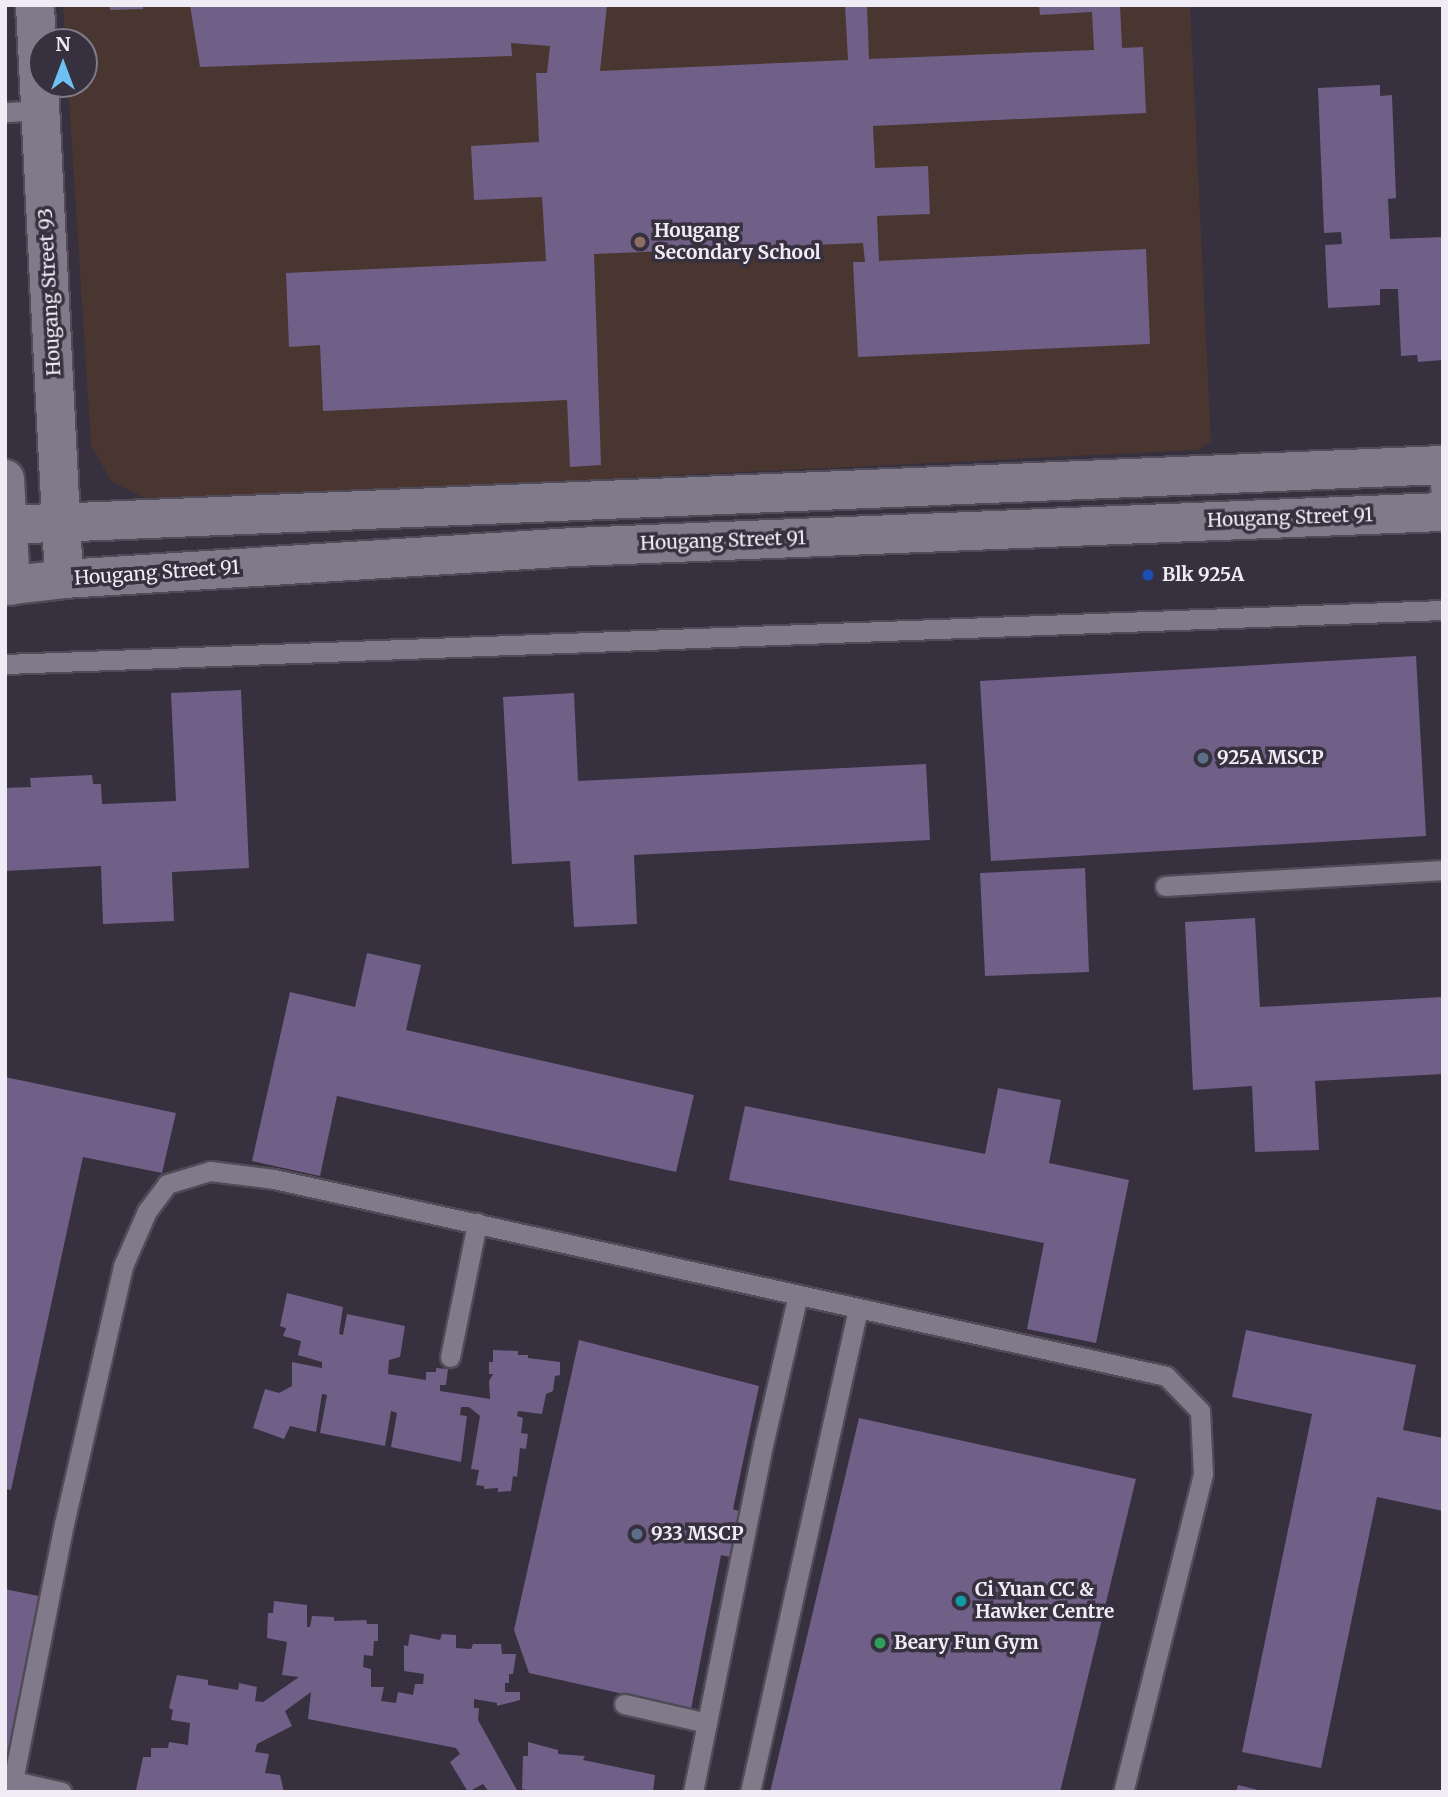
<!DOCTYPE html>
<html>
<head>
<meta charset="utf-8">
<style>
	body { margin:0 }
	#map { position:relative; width:1448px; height:1797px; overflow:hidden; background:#36303f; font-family:Merriweather,serif }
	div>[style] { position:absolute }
	.education>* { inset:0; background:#493630 }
	.building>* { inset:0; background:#705f87 }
	.roads { filter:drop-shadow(2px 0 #504b57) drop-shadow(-2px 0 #504b57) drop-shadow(0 2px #504b57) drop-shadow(0 -2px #504b57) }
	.service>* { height:19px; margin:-9.5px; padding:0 9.5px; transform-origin:9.5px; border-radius:9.5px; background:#817a8b }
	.minor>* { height:38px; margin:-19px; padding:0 19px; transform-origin:19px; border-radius:19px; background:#817a8b }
	.dots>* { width:19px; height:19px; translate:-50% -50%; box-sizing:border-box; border:4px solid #36303f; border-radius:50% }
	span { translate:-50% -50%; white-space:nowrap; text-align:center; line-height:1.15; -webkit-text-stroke:7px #36303f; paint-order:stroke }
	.poi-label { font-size:19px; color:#f0ecf6; font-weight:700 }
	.left { translate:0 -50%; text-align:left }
	.street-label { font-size:19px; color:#f0ecf6 }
	.frame { position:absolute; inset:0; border:7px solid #f0ecf6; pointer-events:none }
	.north { position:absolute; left:28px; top:28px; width:70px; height:70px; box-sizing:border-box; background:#36303f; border:2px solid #807b88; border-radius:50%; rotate:0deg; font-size:19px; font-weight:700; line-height:28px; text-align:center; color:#f0ecf6 }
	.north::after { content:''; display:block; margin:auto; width:24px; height:32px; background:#6dc2f3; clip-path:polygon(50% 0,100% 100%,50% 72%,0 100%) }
</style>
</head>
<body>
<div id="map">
	<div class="education">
		<i style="clip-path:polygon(63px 5px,1190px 5px,1211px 441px,1198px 450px,150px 501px,111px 481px,91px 445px,68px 84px,84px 84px,84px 42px,65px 42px)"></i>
	</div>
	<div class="building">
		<i style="clip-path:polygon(110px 5px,143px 5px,143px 9px,110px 10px)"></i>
		<i style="clip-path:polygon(190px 5px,607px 5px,600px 71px,848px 60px,845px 5px,867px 5px,869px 59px,1094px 50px,1092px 12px,1040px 15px,1039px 5px,1120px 5px,1122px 48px,1143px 47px,1146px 113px,873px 126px,875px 168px,928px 166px,930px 214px,877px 216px,879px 261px,1146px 249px,1150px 344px,858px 357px,853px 262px,865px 262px,863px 243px,594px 254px,601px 465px,570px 467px,567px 400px,323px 411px,320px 345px,289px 347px,286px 273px,546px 261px,542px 197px,474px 200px,471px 146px,539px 142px,536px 73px,547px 73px,550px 46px,511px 43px,512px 56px,200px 67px)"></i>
		<i style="clip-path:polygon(1380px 85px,1380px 96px,1392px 95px,1396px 198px,1388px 199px,1390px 239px,1443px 237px,1442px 360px,1418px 362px,1417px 355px,1401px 356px,1398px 289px,1380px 289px,1380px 305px,1328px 308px,1325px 245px,1342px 244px,1341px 232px,1324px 233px,1318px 88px)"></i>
		<i style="clip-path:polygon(1416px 656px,1426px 836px,991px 861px,980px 681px)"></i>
		<i style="clip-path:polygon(241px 690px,249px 868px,172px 872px,174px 921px,103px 924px,101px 866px,5px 871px,5px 788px,31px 787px,30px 778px,92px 775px,93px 784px,101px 784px,102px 804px,176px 801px,171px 693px)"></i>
		<i style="clip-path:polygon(574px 693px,578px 781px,926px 764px,930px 840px,634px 855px,637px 924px,574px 927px,570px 861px,512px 864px,503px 697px)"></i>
		<i style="clip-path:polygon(1085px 868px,1089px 972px,985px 976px,980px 873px)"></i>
		<i style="clip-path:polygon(1255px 918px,1260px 1007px,1443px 997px,1443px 1074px,1315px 1081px,1319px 1150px,1255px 1152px,1252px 1086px,1193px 1090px,1185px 922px)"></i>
		<i style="clip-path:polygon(367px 953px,421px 965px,406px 1030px,694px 1095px,676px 1172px,337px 1096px,320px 1176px,252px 1161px,290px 992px,355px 1007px)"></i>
		<i style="clip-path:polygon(5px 1077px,176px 1113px,162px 1173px,83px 1157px,11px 1490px,5px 1489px)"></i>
		<i style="clip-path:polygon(998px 1088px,1061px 1100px,1049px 1163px,1129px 1180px,1096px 1343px,1027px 1329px,1044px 1243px,729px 1180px,745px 1106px,985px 1154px)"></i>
		<i style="clip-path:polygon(287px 1293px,343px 1307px,339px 1334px,343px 1335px,347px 1314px,405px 1326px,400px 1357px,389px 1360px,388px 1374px,426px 1380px,426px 1372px,436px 1372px,436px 1368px,448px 1369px,446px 1385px,440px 1385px,440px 1391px,490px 1399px,489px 1381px,493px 1374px,489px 1374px,489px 1362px,493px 1362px,493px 1350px,518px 1351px,518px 1355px,528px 1355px,528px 1358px,560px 1362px,560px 1375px,555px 1376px,553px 1391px,546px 1394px,542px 1414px,518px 1411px,517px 1416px,523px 1418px,521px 1433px,528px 1434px,526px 1449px,520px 1448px,517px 1477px,513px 1476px,511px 1491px,498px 1492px,498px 1488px,484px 1489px,484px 1486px,476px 1485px,479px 1470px,471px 1469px,480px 1416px,469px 1407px,461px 1407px,460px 1415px,467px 1416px,461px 1462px,391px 1447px,397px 1413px,391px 1411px,385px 1446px,320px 1433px,327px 1395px,322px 1394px,316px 1432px,290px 1426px,284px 1439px,253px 1428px,265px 1389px,279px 1393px,292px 1386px,292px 1362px,322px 1368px,322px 1362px,298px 1355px,301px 1341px,283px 1336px,286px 1328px,280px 1326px)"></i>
		<i style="clip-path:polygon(1246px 1330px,1416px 1365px,1403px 1430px,1443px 1438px,1443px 1511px,1377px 1497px,1321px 1768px,1242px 1752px,1312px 1414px,1232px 1397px)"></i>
		<i style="clip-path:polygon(579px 1340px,759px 1386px,733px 1509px,743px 1513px,734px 1558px,721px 1555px,691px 1709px,529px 1673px,514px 1630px)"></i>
		<i style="clip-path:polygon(859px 1418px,1136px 1479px,1060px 1792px,770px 1792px)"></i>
		<i style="clip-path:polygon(5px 1589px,48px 1598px,15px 1761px,5px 1759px)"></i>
		<i style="clip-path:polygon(274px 1601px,307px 1605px,307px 1627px,310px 1627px,312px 1616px,334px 1617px,334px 1621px,366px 1620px,367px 1624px,378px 1624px,378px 1641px,374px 1641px,373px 1656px,364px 1655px,363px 1667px,371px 1669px,371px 1687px,384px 1687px,381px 1701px,396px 1703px,398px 1692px,413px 1695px,415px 1684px,423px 1684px,424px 1674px,404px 1671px,404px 1645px,408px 1646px,410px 1634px,440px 1640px,442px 1634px,456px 1635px,456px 1648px,471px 1649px,473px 1644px,501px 1644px,502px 1654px,516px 1654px,513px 1674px,509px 1674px,509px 1683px,505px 1683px,505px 1692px,520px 1692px,520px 1700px,497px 1706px,497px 1703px,474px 1699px,474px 1708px,479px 1708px,478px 1720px,518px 1792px,489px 1792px,483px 1784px,468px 1792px,450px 1762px,460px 1754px,456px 1748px,308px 1719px,311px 1692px,285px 1711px,292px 1726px,257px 1744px,255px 1752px,269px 1754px,265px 1773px,280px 1775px,284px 1792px,136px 1790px,143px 1757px,151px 1757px,151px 1748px,168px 1748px,169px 1742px,188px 1745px,190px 1723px,171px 1720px,173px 1710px,169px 1708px,177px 1675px,208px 1680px,208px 1685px,238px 1690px,239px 1683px,257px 1687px,255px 1701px,263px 1702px,299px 1677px,282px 1675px,287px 1642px,267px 1638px,268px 1613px,273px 1613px)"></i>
		<i style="clip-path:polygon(528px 1742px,558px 1750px,558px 1754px,585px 1756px,583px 1760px,655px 1775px,653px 1792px,536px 1792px,522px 1789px,523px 1756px,528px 1756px)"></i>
		<i style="clip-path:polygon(1238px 1785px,1262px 1791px,1262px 1792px,1236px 1792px)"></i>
	</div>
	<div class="roads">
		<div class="service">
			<i style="left:5px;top:112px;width:35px;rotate:-3deg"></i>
			<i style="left:1439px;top:465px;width:54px;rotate:86.8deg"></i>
			<i style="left:5px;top:664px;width:1439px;rotate:-2.15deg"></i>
			<i style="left:1165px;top:886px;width:278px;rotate:-3.3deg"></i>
			<i style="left:450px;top:1357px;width:137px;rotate:-78.6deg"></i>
			<i style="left:624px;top:1704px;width:85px;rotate:12.9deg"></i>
			<i style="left:5px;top:1779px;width:58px;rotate:12.8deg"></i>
			<i style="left:13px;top:1781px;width:262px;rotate:-78.8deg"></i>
			<i style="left:64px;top:1524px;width:265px;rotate:-77.1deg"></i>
			<i style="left:123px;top:1266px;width:60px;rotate:-66.4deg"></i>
			<i style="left:147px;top:1211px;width:34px;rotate:-53deg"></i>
			<i style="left:167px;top:1184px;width:45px;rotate:-16.8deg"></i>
			<i style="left:210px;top:1171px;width:64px;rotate:7.1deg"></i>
			<i style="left:274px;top:1179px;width:913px;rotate:12.45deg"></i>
			<i style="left:1166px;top:1376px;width:49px;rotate:45.8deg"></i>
			<i style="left:1200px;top:1411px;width:63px;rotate:87.3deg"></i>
			<i style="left:1203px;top:1474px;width:328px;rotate:104.1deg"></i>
			<i style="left:693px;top:1792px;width:354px;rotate:-78.6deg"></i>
			<i style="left:763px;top:1445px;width:154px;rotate:-76.9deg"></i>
			<i style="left:750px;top:1792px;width:496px;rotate:-77.4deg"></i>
		</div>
		<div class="minor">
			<i style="left:35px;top:5px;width:575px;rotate:87.11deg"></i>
			<i style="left:5px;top:479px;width:107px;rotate:86.8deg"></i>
			<i style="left:5px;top:525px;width:1439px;rotate:-2.39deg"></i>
			<i style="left:5px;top:586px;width:59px;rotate:-6.8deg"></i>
			<i style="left:64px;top:579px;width:511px;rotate:-3.59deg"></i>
			<i style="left:574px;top:547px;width:870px;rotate:-2.31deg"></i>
		</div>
	</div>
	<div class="dots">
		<i style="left:640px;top:242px;background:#8d6e63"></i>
		<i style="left:1148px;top:575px;background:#1a4fb4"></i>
		<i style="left:1203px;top:758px;background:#5c6f8a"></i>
		<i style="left:637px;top:1534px;background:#5c6f8a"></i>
		<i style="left:961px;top:1601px;background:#0f9aa8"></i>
		<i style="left:880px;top:1643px;background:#2e9e5b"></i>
	</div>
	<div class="poi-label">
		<span class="left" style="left:654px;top:242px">Hougang<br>Secondary School</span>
		<span class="left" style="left:1162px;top:575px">Blk 925A</span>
		<span class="left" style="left:1217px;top:758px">925A MSCP</span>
		<span class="left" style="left:651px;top:1534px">933 MSCP</span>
		<span class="left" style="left:975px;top:1601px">Ci Yuan CC &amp;<br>Hawker Centre</span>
		<span class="left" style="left:894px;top:1643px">Beary Fun Gym</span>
	</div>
	<div class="street-label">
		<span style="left:50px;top:292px;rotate:-93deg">Hougang Street 93</span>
		<span style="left:1290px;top:518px;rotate:-2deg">Hougang Street 91</span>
		<span style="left:723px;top:541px;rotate:-2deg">Hougang Street 91</span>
		<span style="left:157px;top:573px;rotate:-4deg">Hougang Street 91</span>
	</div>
	<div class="frame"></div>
	<div class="north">N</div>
</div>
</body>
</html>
